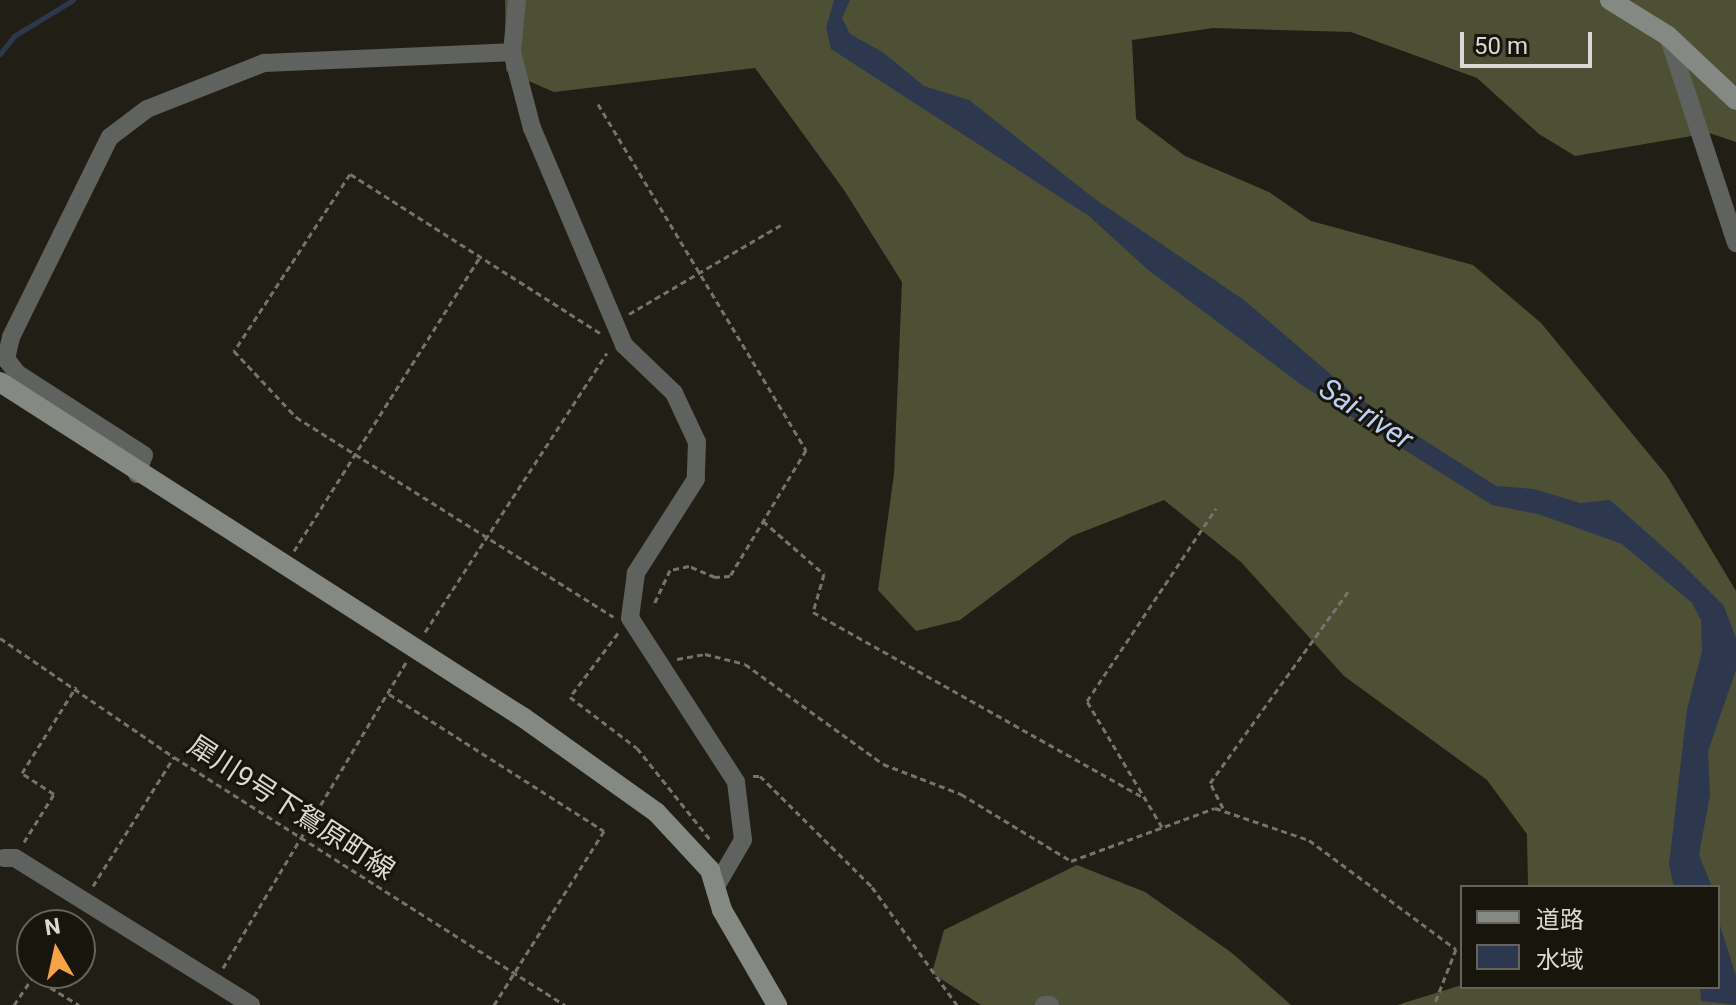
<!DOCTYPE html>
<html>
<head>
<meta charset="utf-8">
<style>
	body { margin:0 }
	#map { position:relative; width:1736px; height:1005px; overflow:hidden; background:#211e16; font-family:Roboto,"Noto Sans JP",sans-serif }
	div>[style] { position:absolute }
	.forest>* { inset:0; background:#4d5035 }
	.water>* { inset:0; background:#2d384e }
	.stream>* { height:5px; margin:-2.5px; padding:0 2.5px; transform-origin:2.5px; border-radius:2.5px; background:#2d384e }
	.path>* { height:3px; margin-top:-1.5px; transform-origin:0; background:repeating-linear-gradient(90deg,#76736c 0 6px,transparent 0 10px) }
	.street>* { height:18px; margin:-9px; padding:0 9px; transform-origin:9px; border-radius:9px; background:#5f625e }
	.secondary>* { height:20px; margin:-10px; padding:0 10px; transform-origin:10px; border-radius:10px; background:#848983 }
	span { translate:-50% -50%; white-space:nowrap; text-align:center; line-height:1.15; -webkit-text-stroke:6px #18150d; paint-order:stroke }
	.street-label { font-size:28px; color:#dbd9d3 }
	.water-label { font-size:30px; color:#bdd1f7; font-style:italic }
	.legend { position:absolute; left:1460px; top:885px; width:260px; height:104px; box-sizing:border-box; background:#18150d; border:2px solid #66635c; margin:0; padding:10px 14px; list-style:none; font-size:24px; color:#dbd9d3 }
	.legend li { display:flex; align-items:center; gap:16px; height:40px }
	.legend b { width:40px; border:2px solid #66635c }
	.north { position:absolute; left:16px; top:909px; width:80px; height:80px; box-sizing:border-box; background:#18150d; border:2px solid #66635c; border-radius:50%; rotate:351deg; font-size:22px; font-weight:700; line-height:32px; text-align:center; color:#dbd9d3 }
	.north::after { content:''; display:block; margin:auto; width:28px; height:36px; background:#f5a346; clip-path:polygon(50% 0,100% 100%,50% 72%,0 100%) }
	.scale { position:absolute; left:1460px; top:32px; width:132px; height:36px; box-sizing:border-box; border:4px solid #dbd9d3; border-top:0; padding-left:10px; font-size:24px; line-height:28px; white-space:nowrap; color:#dbd9d3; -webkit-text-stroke:6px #18150d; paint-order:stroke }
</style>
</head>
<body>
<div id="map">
	<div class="forest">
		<i style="clip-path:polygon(505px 0,1736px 0,1736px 142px,1709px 133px,1575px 156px,1539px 134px,1477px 78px,1351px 32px,1213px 28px,1132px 40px,1136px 119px,1185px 156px,1269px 192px,1311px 221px,1473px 265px,1541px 323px,1667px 476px,1736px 591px,1736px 1005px,1397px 1005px,1462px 985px,1718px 987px,1718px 887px,1528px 887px,1527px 834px,1487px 780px,1344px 676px,1241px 562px,1164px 500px,1072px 536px,960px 620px,916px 631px,878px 590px,894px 474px,902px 282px,844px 190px,755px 68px,554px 92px,506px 71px)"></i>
		<i style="clip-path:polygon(1077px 865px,1145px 892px,1232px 953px,1291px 1005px,981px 1005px,932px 973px,944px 930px)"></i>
	</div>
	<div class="water">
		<i style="clip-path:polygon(834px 0,850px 0,842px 18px,850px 34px,884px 53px,924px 86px,969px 100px,1095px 199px,1244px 300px,1357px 397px,1496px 486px,1534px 489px,1580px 503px,1610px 500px,1679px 561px,1724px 606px,1736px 638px,1736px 670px,1708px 751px,1710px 795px,1699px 855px,1712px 887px,1674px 887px,1669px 865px,1687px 709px,1702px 651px,1701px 620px,1692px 603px,1622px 544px,1538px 514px,1492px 505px,1303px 386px,1147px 269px,1089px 216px,831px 49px,826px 28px)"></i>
		<i style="clip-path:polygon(1718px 919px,1736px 976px,1736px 1005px,1701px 1001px,1700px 987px,1718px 987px)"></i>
	</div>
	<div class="stream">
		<i style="left:0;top:54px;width:23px;rotate:-52deg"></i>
		<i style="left:14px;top:36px;width:69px;rotate:-31.4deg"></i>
	</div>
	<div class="path">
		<i style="left:598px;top:104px;width:404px;rotate:59deg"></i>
		<i style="left:806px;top:450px;width:147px;rotate:121.1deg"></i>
		<i style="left:730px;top:576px;width:15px;rotate:176deg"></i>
		<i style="left:715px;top:577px;width:28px;rotate:-157deg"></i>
		<i style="left:689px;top:566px;width:19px;rotate:168deg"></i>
		<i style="left:670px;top:570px;width:40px;rotate:115deg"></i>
		<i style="left:629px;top:314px;width:176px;rotate:-30.4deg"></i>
		<i style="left:600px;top:333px;width:296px;rotate:-147.5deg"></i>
		<i style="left:350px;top:174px;width:212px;rotate:123.2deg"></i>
		<i style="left:234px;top:351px;width:91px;rotate:46.8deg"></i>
		<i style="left:296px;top:417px;width:375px;rotate:32.2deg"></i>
		<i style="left:763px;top:521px;width:81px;rotate:41deg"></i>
		<i style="left:824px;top:574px;width:40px;rotate:106deg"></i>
		<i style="left:813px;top:612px;width:382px;rotate:29.3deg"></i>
		<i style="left:294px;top:551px;width:348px;rotate:-57.7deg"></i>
		<i style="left:425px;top:632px;width:333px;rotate:-56.9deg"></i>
		<i style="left:618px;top:633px;width:80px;rotate:126.9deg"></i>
		<i style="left:570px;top:697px;width:84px;rotate:37.3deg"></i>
		<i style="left:637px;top:748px;width:120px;rotate:51.4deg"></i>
		<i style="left:0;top:638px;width:211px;rotate:34.4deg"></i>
		<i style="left:174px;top:757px;width:463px;rotate:32.4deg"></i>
		<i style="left:677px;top:659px;width:28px;rotate:-10deg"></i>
		<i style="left:705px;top:654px;width:41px;rotate:14deg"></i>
		<i style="left:745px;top:664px;width:170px;rotate:35.9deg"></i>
		<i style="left:883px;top:764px;width:84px;rotate:21deg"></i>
		<i style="left:961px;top:794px;width:129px;rotate:31.3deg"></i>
		<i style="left:1071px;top:861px;width:153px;rotate:-20.2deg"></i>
		<i style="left:1215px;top:808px;width:99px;rotate:18.8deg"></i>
		<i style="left:1309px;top:840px;width:183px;rotate:36.6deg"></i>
		<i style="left:1456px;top:949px;width:60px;rotate:111.4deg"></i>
		<i style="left:389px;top:694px;width:255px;rotate:32.5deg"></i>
		<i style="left:604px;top:831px;width:206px;rotate:122.3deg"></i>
		<i style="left:753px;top:776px;width:7px"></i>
		<i style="left:760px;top:776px;width:158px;rotate:44.7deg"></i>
		<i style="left:872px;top:887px;width:145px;rotate:54.2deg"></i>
		<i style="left:1223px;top:808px;width:28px;rotate:-117deg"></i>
		<i style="left:1210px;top:783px;width:236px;rotate:-54.2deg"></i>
		<i style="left:1162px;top:827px;width:147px;rotate:-120.8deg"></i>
		<i style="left:1087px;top:701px;width:232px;rotate:-56.2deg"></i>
		<i style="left:24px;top:842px;width:57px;rotate:-58deg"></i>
		<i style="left:54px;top:794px;width:38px;rotate:-147deg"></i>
		<i style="left:22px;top:773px;width:102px;rotate:-57.9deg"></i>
		<i style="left:93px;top:886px;width:152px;rotate:-57.9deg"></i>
		<i style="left:223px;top:968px;width:357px;rotate:-59.1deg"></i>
		<i style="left:14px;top:1005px;width:34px;rotate:-56deg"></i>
		<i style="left:33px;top:977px;width:54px;rotate:31.3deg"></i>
	</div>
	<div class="street">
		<i style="left:517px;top:0;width:52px;rotate:95.5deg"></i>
		<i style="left:512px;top:52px;width:79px;rotate:75.3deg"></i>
		<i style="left:532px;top:128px;width:236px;rotate:67deg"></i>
		<i style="left:624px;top:345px;width:69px;rotate:43.8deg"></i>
		<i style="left:674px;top:393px;width:54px;rotate:64.9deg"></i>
		<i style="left:697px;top:442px;width:37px;rotate:92deg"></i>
		<i style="left:696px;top:479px;width:112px;rotate:122.6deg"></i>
		<i style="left:636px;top:573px;width:45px;rotate:97.6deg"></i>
		<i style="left:630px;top:618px;width:195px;rotate:57.1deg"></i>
		<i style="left:736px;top:782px;width:58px;rotate:83.1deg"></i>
		<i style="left:743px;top:840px;width:56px;rotate:120.3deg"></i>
		<i style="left:1668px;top:36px;width:218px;rotate:71.8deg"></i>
		<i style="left:137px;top:474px;width:20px;rotate:-70deg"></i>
		<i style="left:144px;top:455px;width:151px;rotate:-147.2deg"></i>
		<i style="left:17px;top:373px;width:18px;rotate:-128deg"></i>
		<i style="left:6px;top:359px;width:23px;rotate:-77deg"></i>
		<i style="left:11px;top:337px;width:223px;rotate:-63.7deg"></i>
		<i style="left:110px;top:137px;width:46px;rotate:-37.1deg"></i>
		<i style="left:147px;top:109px;width:126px;rotate:-21.5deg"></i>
		<i style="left:264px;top:63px;width:248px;rotate:-2.5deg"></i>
		<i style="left:4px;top:858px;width:11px"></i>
		<i style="left:15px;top:858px;width:278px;rotate:31.9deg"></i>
		<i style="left:1044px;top:1005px;width:6px"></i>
	</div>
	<div class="secondary">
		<i style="left:1610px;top:0;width:68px;rotate:31.8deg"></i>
		<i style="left:1668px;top:36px;width:93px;rotate:43.3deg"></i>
		<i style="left:0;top:382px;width:622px;rotate:32.67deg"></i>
		<i style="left:524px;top:718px;width:163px;rotate:35.5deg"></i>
		<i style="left:657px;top:813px;width:78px;rotate:47.1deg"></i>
		<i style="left:710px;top:870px;width:42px;rotate:73.3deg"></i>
		<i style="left:722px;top:910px;width:110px;rotate:59.9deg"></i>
	</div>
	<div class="street-label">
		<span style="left:291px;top:808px;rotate:33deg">犀川9号下鴛原町線</span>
	</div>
	<div class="water-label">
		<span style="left:1366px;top:414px;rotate:33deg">Sai-river</span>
	</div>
	<ul class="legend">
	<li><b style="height:10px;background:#848983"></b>道路</li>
	<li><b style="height:22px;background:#2d384e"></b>水域</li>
	</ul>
	<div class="north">N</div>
	<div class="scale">50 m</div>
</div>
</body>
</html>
